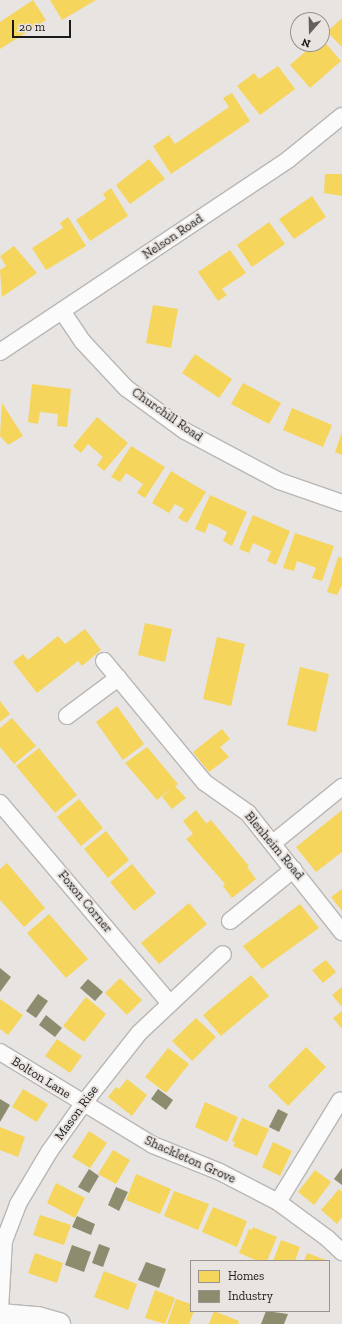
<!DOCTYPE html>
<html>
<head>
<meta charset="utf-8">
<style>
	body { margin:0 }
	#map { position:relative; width:342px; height:1324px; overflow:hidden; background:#e7e4e2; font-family:"Zilla Slab",serif }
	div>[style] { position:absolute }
	.homes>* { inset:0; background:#f6d55c }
	.industry>* { inset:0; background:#8c8c6e }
	.roads { filter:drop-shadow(1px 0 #b9b7b5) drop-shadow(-1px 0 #b9b7b5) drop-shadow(0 1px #b9b7b5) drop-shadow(0 -1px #b9b7b5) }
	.street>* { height:16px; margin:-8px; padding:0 8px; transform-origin:8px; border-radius:8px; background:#fbfbfb }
	.secondary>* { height:22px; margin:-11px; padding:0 11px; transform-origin:11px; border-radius:11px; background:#fbfbfb }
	span { translate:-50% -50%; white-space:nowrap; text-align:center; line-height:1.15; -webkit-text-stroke:4px #e9e4e0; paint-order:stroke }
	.street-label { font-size:13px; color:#1c1a19 }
	.legend { position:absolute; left:190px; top:1260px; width:140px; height:52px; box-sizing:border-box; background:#e9e4e0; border:1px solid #979390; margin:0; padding:5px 7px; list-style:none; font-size:12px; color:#1c1a19 }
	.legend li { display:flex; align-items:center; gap:8px; height:20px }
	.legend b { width:20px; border:1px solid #979390 }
	.north { position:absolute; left:290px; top:12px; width:40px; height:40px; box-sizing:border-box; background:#e9e4e0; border:1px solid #979390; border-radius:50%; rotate:200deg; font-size:11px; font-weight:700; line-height:16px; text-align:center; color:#1c1a19 }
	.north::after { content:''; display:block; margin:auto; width:14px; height:18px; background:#63615f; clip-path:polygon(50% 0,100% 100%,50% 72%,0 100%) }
	.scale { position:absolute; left:12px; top:20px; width:59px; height:18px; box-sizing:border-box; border:2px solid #1c1a19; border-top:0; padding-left:5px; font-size:12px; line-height:14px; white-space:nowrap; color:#1c1a19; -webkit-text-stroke:3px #e9e4e0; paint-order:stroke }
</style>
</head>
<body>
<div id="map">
	<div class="homes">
		<i style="clip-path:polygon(33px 0,46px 20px,0 49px,0 22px)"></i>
		<i style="clip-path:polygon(50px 0,96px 0,62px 20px)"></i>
		<i style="clip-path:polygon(342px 18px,342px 47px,327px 32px)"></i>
		<i style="clip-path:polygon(322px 39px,341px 61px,310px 88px,290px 65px,314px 44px,322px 44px)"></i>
		<i style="clip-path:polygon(278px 66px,295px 89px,260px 115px,237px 86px,254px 73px,259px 79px)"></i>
		<i style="clip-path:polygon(232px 93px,250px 121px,171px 174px,153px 146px,169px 135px,175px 144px,229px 107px,223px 98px)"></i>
		<i style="clip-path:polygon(149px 159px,165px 179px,130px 204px,116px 185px)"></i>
		<i style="clip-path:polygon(325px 174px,342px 174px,342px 196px,324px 193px)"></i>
		<i style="clip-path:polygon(111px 188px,128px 216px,90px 241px,76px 220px,106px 199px,103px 194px)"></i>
		<i style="clip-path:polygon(312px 196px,326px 217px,294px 239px,279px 219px)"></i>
		<i style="clip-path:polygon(68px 217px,86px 246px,46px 270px,32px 248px,63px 228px,60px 223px)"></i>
		<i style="clip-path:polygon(269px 222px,285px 244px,252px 267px,237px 245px)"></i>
		<i style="clip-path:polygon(14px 246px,37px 273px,2px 297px,0 270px,6px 266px,0 256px)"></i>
		<i style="clip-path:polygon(230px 250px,246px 273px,222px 289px,227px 295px,218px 301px,198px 272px)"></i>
		<i style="clip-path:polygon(153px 305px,178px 309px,171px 348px,146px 343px)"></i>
		<i style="clip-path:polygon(195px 354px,232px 379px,219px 398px,182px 373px)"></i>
		<i style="clip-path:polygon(243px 383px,281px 403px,269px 424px,231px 404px)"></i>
		<i style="clip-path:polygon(32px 384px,71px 389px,67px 427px,57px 426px,58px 414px,40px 412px,38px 424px,28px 422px)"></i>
		<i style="clip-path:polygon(2px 403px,23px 436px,8px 445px,0 436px)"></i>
		<i style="clip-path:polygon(292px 408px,332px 425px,323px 447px,283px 430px)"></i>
		<i style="clip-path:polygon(97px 417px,128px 443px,104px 471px,97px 465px,103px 457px,88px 444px,81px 453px,73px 446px)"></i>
		<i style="clip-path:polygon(342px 432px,342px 455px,335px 452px)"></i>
		<i style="clip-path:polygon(131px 446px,165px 467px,145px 498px,137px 493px,143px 484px,126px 473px,120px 482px,111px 477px)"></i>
		<i style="clip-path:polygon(171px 471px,206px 492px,187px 523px,178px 518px,184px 509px,175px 504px,169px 513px,152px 503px)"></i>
		<i style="clip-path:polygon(210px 495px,247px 512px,232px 546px,223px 541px,227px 532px,218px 527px,209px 523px,205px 533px,195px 529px)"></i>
		<i style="clip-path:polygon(253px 515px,290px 531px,276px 565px,267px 561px,271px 551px,253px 543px,249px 553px,239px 549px)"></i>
		<i style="clip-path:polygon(295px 533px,334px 546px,322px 581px,312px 578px,316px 568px,306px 564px,297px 561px,294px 571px,283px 568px)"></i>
		<i style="clip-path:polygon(338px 557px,342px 558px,342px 585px,337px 595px,327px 592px)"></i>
		<i style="clip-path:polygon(145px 623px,172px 629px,165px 662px,138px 655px)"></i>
		<i style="clip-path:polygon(85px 629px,101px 650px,82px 666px,78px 661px,37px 693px,13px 662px,23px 654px,28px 660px,58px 636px,65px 644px)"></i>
		<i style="clip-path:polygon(217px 637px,245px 644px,231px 706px,203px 699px)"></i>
		<i style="clip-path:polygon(300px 667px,329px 674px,316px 732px,287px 725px)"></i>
		<i style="clip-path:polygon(0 701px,10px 714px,0 722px)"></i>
		<i style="clip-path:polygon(117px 706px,144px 744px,123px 760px,96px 722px)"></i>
		<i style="clip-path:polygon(12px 718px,36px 746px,14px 764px,0 747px,0 728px)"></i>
		<i style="clip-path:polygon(222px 729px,230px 739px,220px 747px,229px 757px,209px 772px,193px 752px)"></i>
		<i style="clip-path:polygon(147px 747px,178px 784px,175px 786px,186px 798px,172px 809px,162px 797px,171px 788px,157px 800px,125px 763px)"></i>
		<i style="clip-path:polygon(39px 748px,77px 795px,55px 813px,16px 766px)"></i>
		<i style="clip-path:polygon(79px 799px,103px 828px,81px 846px,57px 817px)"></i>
		<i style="clip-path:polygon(196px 810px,206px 823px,201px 827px,211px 820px,249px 866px,247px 867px,256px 879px,232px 898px,223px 886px,225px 884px,186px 839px,193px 834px,183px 821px)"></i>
		<i style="clip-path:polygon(342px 810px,342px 852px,316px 872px,296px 847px)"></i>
		<i style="clip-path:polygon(106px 831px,129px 860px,108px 878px,84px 849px)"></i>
		<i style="clip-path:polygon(7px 863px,45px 908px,24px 927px,0 900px,0 869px)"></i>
		<i style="clip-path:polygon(132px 864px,156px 893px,134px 911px,110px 882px)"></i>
		<i style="clip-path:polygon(342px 889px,342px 911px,331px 897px)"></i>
		<i style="clip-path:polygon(189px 903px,207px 924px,159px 964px,141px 943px)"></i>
		<i style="clip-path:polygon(300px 904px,319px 928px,262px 969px,243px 946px)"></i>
		<i style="clip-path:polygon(49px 914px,88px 959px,66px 978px,27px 933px)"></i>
		<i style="clip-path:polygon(326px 960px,336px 972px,323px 983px,312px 970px)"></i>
		<i style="clip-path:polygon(251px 975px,269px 996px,221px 1036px,203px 1015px)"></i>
		<i style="clip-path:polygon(120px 978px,142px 1000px,127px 1015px,105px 993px)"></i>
		<i style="clip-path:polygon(342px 987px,342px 1007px,332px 995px)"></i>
		<i style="clip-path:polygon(86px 997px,106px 1014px,84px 1042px,63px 1026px)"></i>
		<i style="clip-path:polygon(0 999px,23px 1015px,8px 1035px,0 1029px)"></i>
		<i style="clip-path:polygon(342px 1011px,342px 1029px,333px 1018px)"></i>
		<i style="clip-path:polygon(196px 1018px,216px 1037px,192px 1061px,172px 1041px)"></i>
		<i style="clip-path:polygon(57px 1039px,82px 1056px,70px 1073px,45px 1056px)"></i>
		<i style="clip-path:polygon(306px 1047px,326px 1067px,288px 1106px,268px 1086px)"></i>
		<i style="clip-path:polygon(168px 1048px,189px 1064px,166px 1093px,145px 1077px)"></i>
		<i style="clip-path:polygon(127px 1079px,147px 1095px,132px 1116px,108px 1097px,116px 1087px,119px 1089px)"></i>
		<i style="clip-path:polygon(23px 1089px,48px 1104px,37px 1122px,12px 1107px)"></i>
		<i style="clip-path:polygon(205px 1102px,238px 1117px,227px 1142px,195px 1127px)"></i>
		<i style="clip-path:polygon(242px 1118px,269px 1129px,257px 1156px,233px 1146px,235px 1142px,232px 1141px)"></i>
		<i style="clip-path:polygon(0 1127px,25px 1137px,18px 1157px,0 1150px)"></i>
		<i style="clip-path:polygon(89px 1131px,107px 1143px,90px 1168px,72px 1157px)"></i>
		<i style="clip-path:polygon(273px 1142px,292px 1151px,280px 1176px,262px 1167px)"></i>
		<i style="clip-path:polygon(113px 1150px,130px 1160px,116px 1184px,98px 1174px)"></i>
		<i style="clip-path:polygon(315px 1170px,331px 1182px,314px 1205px,298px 1192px)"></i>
		<i style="clip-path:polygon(136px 1174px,171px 1189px,160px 1214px,126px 1200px)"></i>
		<i style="clip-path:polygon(56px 1183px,85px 1198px,75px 1218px,47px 1203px)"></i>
		<i style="clip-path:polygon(339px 1189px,342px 1192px,342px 1217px,337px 1224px,321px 1210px)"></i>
		<i style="clip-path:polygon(174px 1191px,209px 1204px,198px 1230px,164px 1216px)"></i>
		<i style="clip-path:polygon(213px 1207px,247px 1221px,237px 1247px,202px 1232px)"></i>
		<i style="clip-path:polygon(40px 1215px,71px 1225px,64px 1245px,33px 1235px)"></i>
		<i style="clip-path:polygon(253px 1227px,277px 1237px,267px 1261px,258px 1261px,239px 1253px,249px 1229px,252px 1230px)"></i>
		<i style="clip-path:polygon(281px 1240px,300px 1247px,295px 1261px,273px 1261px)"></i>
		<i style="clip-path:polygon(35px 1253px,63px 1263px,57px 1283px,28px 1273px)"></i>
		<i style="clip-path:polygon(307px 1253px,326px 1260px,326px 1261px,304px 1261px)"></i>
		<i style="clip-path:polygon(104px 1271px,137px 1284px,128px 1310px,94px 1297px)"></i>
		<i style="clip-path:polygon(155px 1290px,175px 1298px,165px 1324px,145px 1318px)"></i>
		<i style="clip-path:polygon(176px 1299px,191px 1304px,191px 1311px,194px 1311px,189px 1324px,167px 1324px)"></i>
		<i style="clip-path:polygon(214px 1311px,239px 1321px,238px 1324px,209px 1324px)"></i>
	</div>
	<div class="industry">
		<i style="clip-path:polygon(0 968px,11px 977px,0 992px)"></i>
		<i style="clip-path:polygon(88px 979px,103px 992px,95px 1001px,80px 988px)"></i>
		<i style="clip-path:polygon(38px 994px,48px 1001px,36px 1018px,26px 1011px)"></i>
		<i style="clip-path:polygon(46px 1015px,62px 1028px,55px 1037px,39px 1025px)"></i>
		<i style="clip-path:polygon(158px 1089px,173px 1100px,166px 1110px,151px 1099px)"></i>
		<i style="clip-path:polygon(0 1099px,10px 1105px,0 1122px)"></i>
		<i style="clip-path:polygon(278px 1109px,288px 1114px,279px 1132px,269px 1127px)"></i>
		<i style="clip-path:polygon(342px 1168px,342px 1185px,334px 1179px)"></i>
		<i style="clip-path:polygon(89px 1169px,99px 1176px,89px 1193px,78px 1187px)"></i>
		<i style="clip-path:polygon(116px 1187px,128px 1192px,119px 1211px,108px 1205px)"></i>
		<i style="clip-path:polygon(77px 1216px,95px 1224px,91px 1235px,72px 1227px)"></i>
		<i style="clip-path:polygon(99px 1244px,110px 1248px,103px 1267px,92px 1263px)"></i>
		<i style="clip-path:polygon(72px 1245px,91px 1252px,84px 1272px,65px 1265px)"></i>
		<i style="clip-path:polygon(146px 1262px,166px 1269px,159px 1288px,138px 1280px)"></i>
		<i style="clip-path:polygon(266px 1311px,288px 1314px,284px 1324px,261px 1324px)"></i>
	</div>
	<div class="roads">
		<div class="street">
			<i style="left:62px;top:311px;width:37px;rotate:56deg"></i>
			<i style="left:83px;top:342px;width:63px;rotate:46.9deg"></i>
			<i style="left:126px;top:388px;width:73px;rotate:36.1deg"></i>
			<i style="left:185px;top:431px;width:106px;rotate:28deg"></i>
			<i style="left:279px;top:481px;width:67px;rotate:19.2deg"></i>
			<i style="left:0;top:352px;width:348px;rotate:-33.7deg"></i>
			<i style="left:289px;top:159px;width:68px;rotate:-39.1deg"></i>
			<i style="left:104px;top:661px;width:157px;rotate:50.4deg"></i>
			<i style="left:204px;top:782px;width:54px;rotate:35.2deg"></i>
			<i style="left:248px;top:813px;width:152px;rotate:51.7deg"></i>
			<i style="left:67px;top:716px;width:64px;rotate:-36.7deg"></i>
			<i style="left:0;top:803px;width:261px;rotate:49.7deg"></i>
			<i style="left:273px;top:843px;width:89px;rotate:-39.1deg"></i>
			<i style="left:230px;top:921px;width:82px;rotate:-39.1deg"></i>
			<i style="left:0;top:1052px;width:179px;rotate:31.3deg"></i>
			<i style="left:153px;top:1145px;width:72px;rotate:21.9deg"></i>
			<i style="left:220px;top:1172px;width:65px;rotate:27.3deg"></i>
			<i style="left:278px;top:1202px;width:61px;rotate:36.3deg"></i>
			<i style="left:327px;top:1238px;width:21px;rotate:43deg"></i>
			<i style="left:278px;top:1202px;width:119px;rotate:-58.5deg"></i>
			<i style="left:0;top:1310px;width:69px;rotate:-86.7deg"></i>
			<i style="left:4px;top:1241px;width:40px;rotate:-69deg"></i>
			<i style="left:18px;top:1204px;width:61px;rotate:-59.2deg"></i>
			<i style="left:49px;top:1152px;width:59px;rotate:-54.7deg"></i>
			<i style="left:83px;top:1104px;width:90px;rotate:-51.7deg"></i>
			<i style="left:139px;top:1033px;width:115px;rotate:-43.2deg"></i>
		</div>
		<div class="secondary">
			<i style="left:0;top:1315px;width:38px;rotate:5deg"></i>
			<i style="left:38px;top:1318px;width:22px;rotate:16deg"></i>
		</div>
	</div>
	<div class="street-label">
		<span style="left:173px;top:237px;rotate:-34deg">Nelson Road</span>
		<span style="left:167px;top:415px;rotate:35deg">Churchill Road</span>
		<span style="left:274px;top:846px;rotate:50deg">Blenheim Road</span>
		<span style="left:85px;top:902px;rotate:50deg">Foxon Corner</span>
		<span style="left:41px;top:1078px;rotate:32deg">Bolton Lane</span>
		<span style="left:77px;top:1113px;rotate:-54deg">Mason Rise</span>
		<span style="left:190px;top:1160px;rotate:24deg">Shackleton Grove</span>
	</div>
	<ul class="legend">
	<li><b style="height:11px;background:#f6d55c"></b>Homes</li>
	<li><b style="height:11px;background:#8c8c6e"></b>Industry</li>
	</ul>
	<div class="north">N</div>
	<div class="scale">20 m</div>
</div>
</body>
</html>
